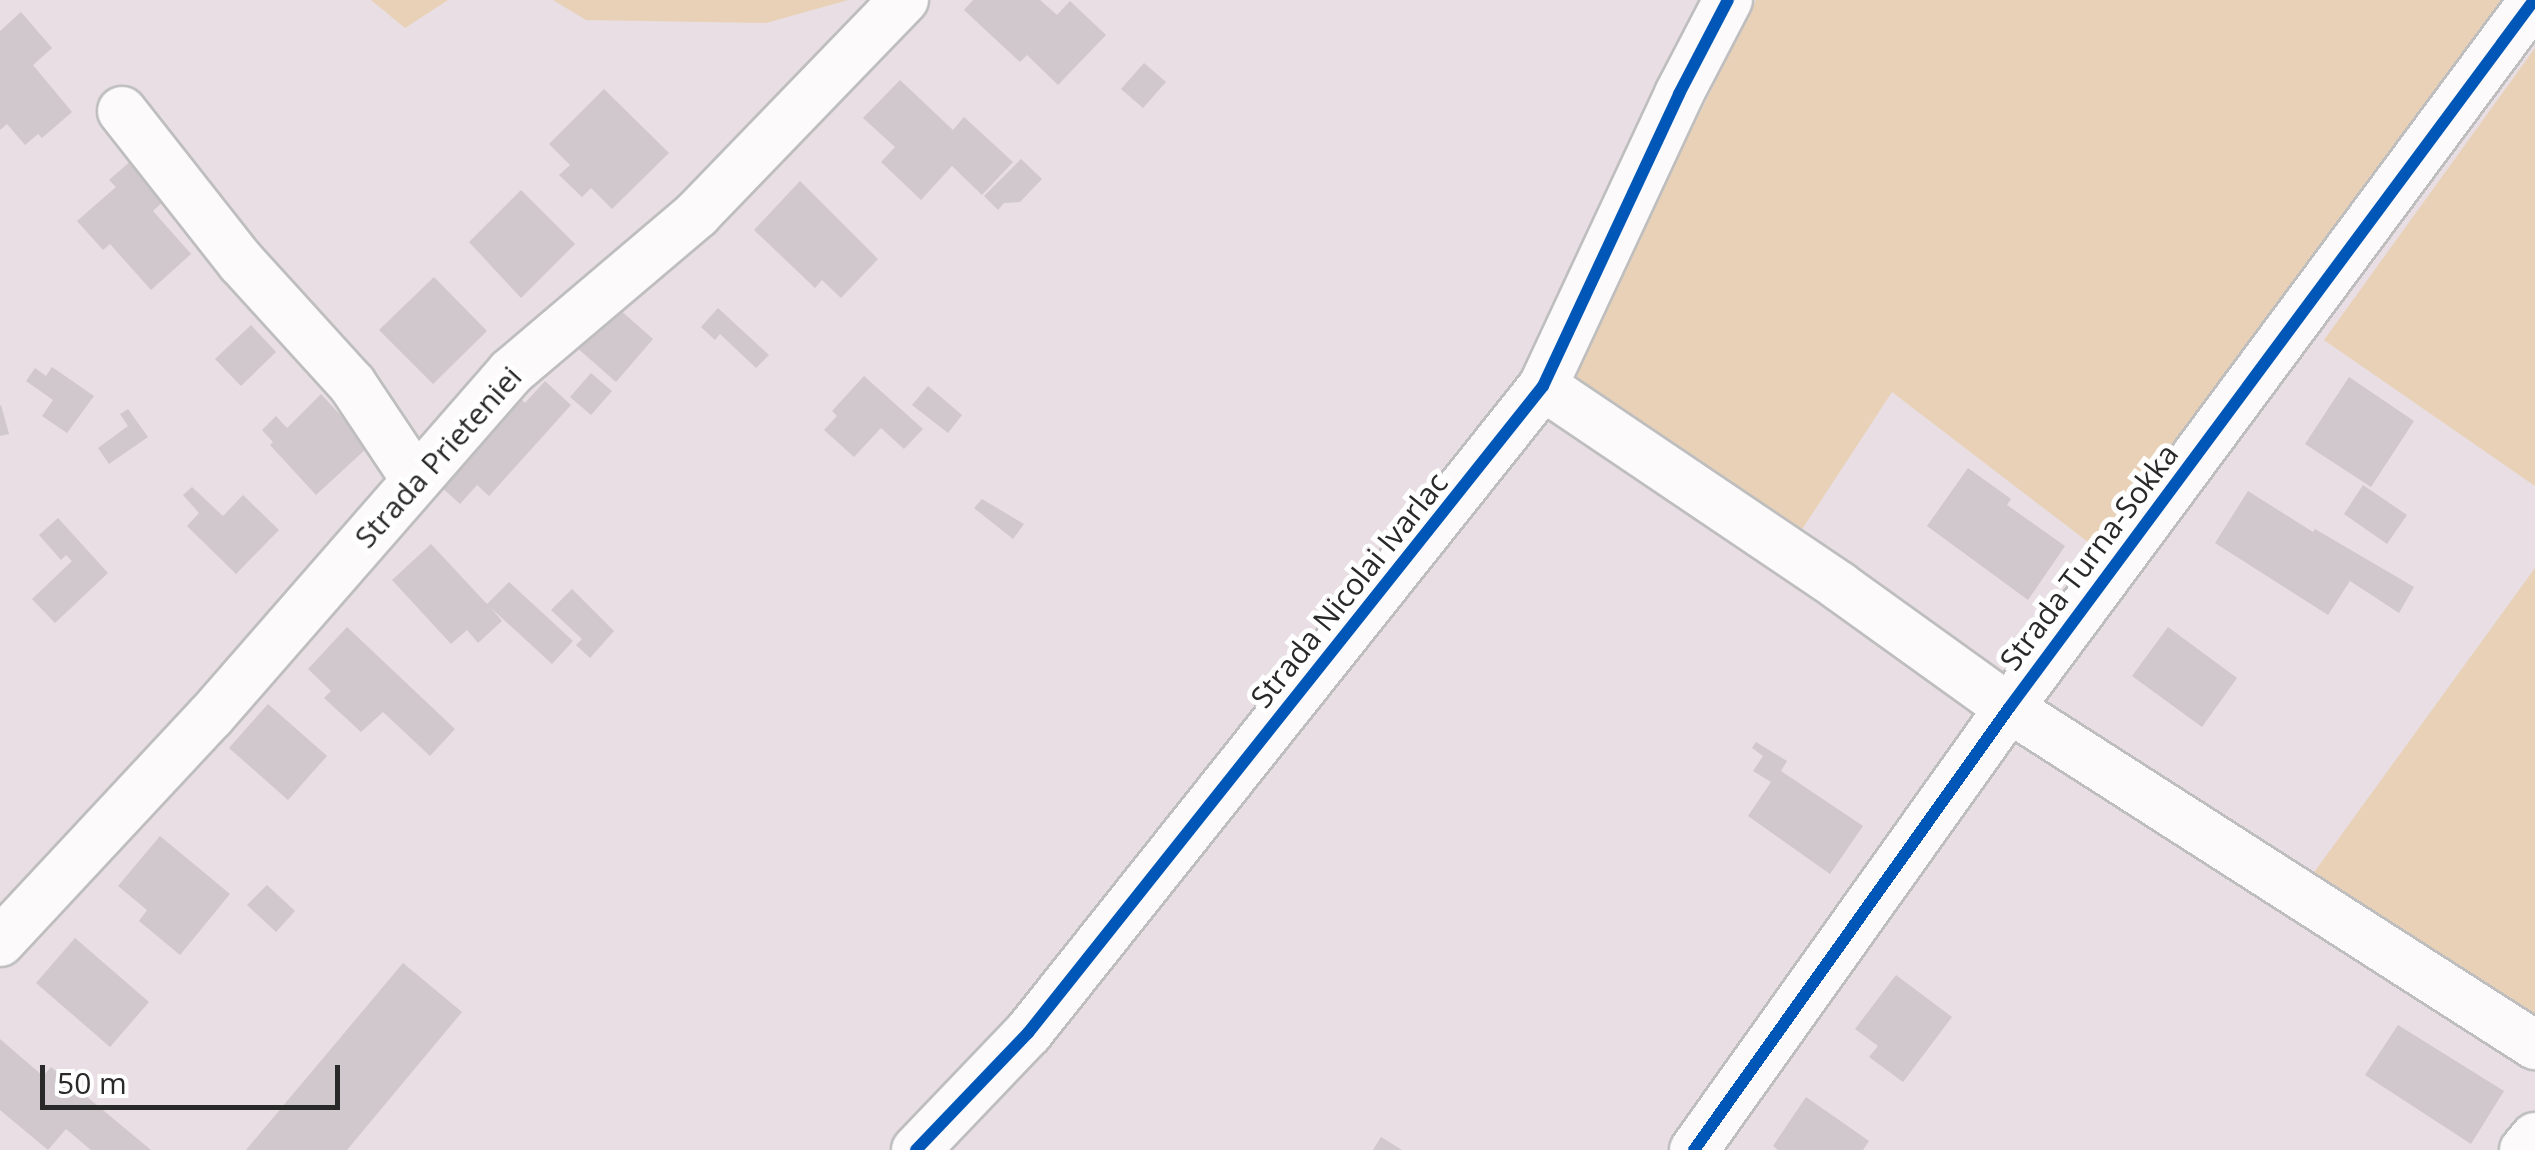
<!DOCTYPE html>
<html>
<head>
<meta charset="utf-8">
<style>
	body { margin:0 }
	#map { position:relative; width:2535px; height:1150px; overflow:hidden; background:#e8dee3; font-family:"Open Sans",sans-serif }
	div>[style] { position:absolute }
	.green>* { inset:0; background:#e8d1b6 }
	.building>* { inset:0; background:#d0c8cc }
	.roads { filter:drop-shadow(2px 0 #bfbebf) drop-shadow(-2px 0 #bfbebf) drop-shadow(0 2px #bfbebf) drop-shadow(0 -2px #bfbebf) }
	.street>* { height:48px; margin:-24px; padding:0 24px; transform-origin:24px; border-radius:24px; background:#fcfafb }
	.cycleway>* { height:12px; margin:-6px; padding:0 6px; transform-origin:6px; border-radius:6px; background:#0057b8 }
	span { translate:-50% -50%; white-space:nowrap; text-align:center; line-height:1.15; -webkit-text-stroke:10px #fff; paint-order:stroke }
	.street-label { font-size:30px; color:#292929 }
	.scale { position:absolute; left:40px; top:1065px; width:300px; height:45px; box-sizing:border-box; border:5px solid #292929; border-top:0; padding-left:12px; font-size:30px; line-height:35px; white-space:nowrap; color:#292929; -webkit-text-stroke:8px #fff; paint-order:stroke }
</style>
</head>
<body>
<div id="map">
	<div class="green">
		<i style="clip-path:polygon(371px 0,448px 0,405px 28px)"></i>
		<i style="clip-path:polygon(553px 0,848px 0,766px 23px,586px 20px)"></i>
		<i style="clip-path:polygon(1756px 0,2505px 0,2105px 555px,1892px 392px,1799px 534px,1570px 374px)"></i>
		<i style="clip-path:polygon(2535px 48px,2535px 486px,2324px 340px)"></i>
		<i style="clip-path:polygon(2535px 568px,2535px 1023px,2310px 878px)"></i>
	</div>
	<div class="building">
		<i style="clip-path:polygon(973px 0,1040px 0,1057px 15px,1070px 1px,1106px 35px,1058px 85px,1027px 55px,1020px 62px,964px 10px)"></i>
		<i style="clip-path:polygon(21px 12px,52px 48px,33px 65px,72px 112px,42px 138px,38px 134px,25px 145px,7px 124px,0 130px,0 31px)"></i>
		<i style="clip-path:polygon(1144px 63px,1166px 82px,1143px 108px,1121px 89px)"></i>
		<i style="clip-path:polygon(900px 80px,953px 130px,964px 117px,1013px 162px,982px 195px,952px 166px,921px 200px,881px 162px,895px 147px,863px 118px)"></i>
		<i style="clip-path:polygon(604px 89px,669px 153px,612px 209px,591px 188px,582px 197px,559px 175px,570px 165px,549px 144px)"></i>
		<i style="clip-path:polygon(133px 159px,166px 199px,153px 211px,191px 254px,151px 290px,110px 244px,103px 250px,77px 221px,116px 187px,109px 180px)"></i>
		<i style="clip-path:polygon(1021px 159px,1042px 179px,1020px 202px,1004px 203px,998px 210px,984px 196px)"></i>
		<i style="clip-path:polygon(800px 181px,878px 259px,841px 298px,822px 280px,815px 288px,754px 230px)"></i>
		<i style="clip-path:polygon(521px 190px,575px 244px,521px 298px,469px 242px)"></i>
		<i style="clip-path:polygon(434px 277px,487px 331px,433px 384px,379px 330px)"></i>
		<i style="clip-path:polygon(610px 301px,653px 339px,616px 382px,575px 346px)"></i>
		<i style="clip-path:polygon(718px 308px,769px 355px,756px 368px,720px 334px,715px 340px,701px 327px)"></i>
		<i style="clip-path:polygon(251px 325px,276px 352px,241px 386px,215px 359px)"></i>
		<i style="clip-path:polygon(52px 367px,94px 396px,67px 433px,42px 416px,53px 400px,26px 381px,35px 368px,46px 376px)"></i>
		<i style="clip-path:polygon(591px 373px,612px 391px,591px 415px,570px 397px)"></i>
		<i style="clip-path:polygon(864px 376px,923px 429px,904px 449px,881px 428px,854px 457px,824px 430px,837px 416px,832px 411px)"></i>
		<i style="clip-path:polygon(2349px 377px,2414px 421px,2371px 487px,2305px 444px)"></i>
		<i style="clip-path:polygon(545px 381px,571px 405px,489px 496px,477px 485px,460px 504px,439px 485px,520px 398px,525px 403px)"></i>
		<i style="clip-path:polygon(928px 386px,962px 415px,948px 433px,912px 405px)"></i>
		<i style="clip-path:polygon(321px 394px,369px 446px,316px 495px,270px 445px,273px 442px,262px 430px,276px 416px,287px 428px)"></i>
		<i style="clip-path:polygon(1px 405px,9px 434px,0 436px,0 406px)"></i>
		<i style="clip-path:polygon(128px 409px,148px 437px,109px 464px,98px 448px,128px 426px,120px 414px)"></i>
		<i style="clip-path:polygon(1968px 468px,2011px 499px,2007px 505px,2065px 546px,2028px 600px,1927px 526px)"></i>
		<i style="clip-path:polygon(2363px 485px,2407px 515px,2387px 544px,2344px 514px)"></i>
		<i style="clip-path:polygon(192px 487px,223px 516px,243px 495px,279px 530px,236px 574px,187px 526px,199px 513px,183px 495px)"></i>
		<i style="clip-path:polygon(2248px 491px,2313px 532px,2315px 529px,2414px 587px,2399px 613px,2350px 581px,2328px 615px,2215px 543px)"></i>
		<i style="clip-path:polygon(982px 499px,1024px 524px,1013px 539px,974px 508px)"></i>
		<i style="clip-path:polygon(58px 518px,108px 573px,55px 623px,32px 599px,72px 561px,66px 555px,61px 560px,39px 535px)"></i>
		<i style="clip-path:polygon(431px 544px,487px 604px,509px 582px,573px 641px,552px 664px,491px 608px,502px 621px,478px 643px,467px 630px,451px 644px,392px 580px)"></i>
		<i style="clip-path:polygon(572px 589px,614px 631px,590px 658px,576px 645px,582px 639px,551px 610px)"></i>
		<i style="clip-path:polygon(347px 627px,455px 729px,430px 756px,383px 712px,361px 732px,324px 698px,331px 691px,308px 669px)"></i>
		<i style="clip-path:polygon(2168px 627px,2237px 678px,2202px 727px,2132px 676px)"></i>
		<i style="clip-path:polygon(268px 704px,327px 756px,288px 800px,229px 748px)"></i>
		<i style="clip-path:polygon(1756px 742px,1787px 761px,1781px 771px,1863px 826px,1830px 874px,1748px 816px,1771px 782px,1753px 771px,1763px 756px,1752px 748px)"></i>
		<i style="clip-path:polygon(160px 836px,230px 894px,180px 955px,139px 921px,147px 910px,118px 886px)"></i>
		<i style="clip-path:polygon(267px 885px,295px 911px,276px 932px,247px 905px)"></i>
		<i style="clip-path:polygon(75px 938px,149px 1002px,110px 1047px,36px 983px)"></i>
		<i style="clip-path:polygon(403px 963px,462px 1012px,347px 1150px,246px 1150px)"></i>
		<i style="clip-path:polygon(1896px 975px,1952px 1017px,1903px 1082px,1869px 1057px,1878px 1046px,1855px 1029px)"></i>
		<i style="clip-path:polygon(2398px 1025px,2504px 1091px,2471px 1144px,2365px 1075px)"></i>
		<i style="clip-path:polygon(0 1039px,43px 1076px,51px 1067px,151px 1150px,91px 1150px,66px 1129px,48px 1150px,0 1110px)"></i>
		<i style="clip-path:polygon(1806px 1097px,1869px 1141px,1863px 1150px,1778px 1150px,1773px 1146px)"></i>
		<i style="clip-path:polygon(1381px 1137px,1402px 1150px,1373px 1150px)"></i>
	</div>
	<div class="roads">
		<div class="street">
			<i style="left:122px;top:111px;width:192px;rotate:51.8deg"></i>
			<i style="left:241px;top:262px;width:165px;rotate:47.7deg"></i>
			<i style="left:352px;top:384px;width:115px;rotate:56.3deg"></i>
			<i style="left:1543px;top:386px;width:357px;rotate:34deg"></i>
			<i style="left:1839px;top:586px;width:209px;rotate:35.7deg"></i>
			<i style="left:2009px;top:708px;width:625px;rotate:32.65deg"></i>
			<i style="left:0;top:942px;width:309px;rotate:-47deg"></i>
			<i style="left:211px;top:716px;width:456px;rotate:-48.9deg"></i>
			<i style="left:511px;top:372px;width:244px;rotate:-40.3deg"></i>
			<i style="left:697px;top:214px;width:298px;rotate:-46deg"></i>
			<i style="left:916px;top:1150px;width:162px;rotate:-46.3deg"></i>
			<i style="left:1028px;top:1033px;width:827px;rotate:-51.48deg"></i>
			<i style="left:1543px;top:386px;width:322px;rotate:-65deg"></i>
			<i style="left:1679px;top:94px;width:106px;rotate:-62.5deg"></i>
			<i style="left:1694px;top:1150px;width:543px;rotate:-54.52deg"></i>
			<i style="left:2009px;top:708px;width:881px;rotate:-53.44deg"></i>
			<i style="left:2524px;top:1150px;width:17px;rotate:-50deg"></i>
		</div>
	</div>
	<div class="cycleway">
		<i style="left:916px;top:1150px;width:162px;rotate:-46.3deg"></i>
		<i style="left:1028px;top:1033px;width:827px;rotate:-51.48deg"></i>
		<i style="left:1543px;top:386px;width:322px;rotate:-65deg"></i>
		<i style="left:1679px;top:94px;width:106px;rotate:-62.5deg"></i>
		<i style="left:1694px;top:1150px;width:543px;rotate:-54.52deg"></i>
		<i style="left:2009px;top:708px;width:881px;rotate:-53.44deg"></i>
	</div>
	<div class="street-label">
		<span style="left:438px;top:457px;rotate:-48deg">Strada Prieteniei</span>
		<span style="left:2089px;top:557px;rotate:-53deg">Strada Turna-Sokka</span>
		<span style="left:1349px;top:590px;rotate:-51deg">Strada Nicolai Ivarlac</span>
	</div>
	<div class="scale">50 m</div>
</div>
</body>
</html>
